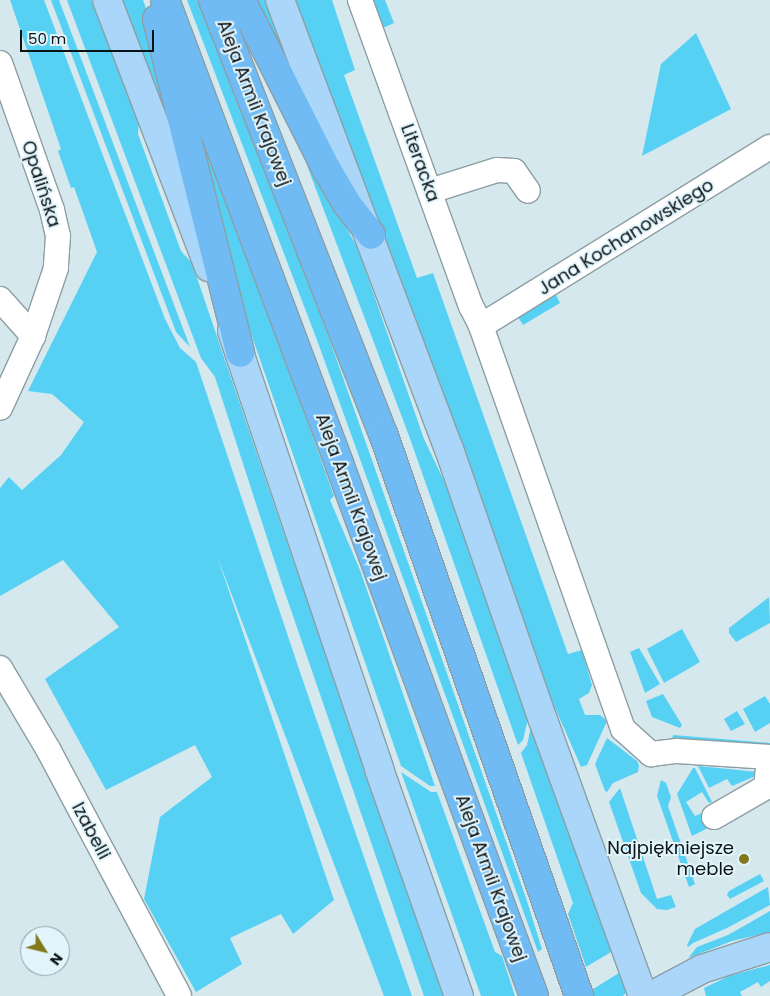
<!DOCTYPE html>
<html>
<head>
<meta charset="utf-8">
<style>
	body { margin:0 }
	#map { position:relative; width:770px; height:996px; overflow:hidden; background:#d5e8ee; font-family:Poppins,sans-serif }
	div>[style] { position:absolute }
	.green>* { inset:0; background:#56d1f4 }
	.roads { filter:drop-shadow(1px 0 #8c9ea4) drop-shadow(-1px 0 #8c9ea4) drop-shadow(0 1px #8c9ea4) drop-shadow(0 -1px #8c9ea4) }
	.minor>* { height:24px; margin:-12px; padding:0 12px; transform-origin:12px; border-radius:12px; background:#fff }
	.major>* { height:28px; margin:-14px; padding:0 14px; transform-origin:14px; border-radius:14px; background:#aad6f9 }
	.highway>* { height:28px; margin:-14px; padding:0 14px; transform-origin:14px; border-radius:14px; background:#71bbf5 }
	.dots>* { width:14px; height:14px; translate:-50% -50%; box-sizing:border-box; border:2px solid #e2f5fc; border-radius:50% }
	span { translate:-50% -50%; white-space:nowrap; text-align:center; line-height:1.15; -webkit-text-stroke:4px #e2f5fc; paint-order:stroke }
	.street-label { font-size:18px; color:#0c1315 }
	.poi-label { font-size:18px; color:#0c1315 }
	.right { translate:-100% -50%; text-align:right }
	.north { position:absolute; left:20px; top:926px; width:50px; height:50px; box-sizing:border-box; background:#e2f5fc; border:1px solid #8c9ba0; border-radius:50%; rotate:126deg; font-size:14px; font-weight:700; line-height:20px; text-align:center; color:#0c1315 }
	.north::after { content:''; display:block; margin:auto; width:18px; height:22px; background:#84781d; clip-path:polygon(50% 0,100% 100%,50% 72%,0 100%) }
	.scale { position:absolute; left:20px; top:30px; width:134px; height:22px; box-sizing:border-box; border:2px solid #0c1315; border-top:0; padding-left:6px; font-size:15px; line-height:18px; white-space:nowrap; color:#0c1315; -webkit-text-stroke:4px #e2f5fc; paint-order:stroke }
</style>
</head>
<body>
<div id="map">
	<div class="green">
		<i style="clip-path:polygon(10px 0,44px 0,165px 319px,180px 348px,196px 362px,302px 678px,412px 996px,384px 996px,217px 556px,334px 900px,293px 934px,281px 914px,230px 938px,242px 964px,196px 992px,144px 899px,160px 817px,212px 777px,195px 745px,106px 790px,45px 679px,119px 627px,63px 560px,0 596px,0 488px,9px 477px,22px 490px,61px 455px,84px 422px,52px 394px,28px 391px,97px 252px,74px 187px,71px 188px,58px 151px,61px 149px)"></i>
		<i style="clip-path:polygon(51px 0,59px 0,190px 347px,176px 332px)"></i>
		<i style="clip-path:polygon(67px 0,91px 0,139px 122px,138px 134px,181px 251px,192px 263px,295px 566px,299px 568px,447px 996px,424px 996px,282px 584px,215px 377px,201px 358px)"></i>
		<i style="clip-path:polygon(118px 0,143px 0,152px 25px,178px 152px)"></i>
		<i style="clip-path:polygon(187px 0,201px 0,328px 335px,526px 898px,542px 949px,538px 952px,317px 340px)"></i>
		<i style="clip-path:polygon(250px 0,268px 0,296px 75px,290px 78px)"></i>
		<i style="clip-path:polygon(292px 0,332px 0,355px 70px,344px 75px,417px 278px,433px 273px,568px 654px,582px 650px,592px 685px,589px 693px,579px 699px,585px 715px,600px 715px,607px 721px,587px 765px,581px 767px,545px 685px)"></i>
		<i style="clip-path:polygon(373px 0,385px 0,394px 23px,383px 28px)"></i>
		<i style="clip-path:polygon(696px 33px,731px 109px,642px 156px,661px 64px)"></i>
		<i style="clip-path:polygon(188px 98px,235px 221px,334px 496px,330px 500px,360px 570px,435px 786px,430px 786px,401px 766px,230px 273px)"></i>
		<i style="clip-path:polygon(294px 131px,358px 249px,424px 439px,462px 518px,530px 711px,523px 740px,518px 745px,408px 433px)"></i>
		<i style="clip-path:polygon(554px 295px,556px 295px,560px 303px,523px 325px,518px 317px)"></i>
		<i style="clip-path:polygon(769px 597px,770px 623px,736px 642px,729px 633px,729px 628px)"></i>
		<i style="clip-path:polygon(682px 629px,700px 662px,664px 683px,647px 649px)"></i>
		<i style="clip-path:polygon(639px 648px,660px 684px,645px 693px,630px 652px)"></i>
		<i style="clip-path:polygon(663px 694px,682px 725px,680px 728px,652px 717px,646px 701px)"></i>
		<i style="clip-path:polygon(765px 696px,770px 704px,770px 723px,755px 732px,743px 709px)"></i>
		<i style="clip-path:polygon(737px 711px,745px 724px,731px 731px,724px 719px)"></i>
		<i style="clip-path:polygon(533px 717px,613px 945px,611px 952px,586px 967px,568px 914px,573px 903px,521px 753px,527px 745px)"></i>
		<i style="clip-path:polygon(673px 735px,770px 743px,770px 749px,672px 740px)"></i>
		<i style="clip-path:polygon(607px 738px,637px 761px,639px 765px,638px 772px,613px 783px,607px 792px,605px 791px,595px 764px)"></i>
		<i style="clip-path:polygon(698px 766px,758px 772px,758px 775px,732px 786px,727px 779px,709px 788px)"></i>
		<i style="clip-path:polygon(693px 768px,695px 768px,712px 802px,709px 803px,702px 792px,686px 802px,695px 816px,704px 812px,712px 826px,692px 836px,677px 794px)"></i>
		<i style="clip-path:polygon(401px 772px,431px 792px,437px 792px,495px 952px,502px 956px,515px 996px,481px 996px)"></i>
		<i style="clip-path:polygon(661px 780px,666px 783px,671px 797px,668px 806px,695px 884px,689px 887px,657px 796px)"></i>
		<i style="clip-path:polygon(620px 788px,657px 899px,671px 895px,676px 907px,667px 910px,657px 909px,641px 893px,609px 802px)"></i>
		<i style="clip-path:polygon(760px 874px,764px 881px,730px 899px,727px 895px,729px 891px)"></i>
		<i style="clip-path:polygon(768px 887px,770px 905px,727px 928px,693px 943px,688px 947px,687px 945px,695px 929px)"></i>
		<i style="clip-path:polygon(770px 911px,770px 932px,732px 941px,688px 958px,697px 947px,728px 935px)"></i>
		<i style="clip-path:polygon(770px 965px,770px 981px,761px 987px,758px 982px,740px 992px,742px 996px,706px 996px,704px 988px,729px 976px)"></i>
		<i style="clip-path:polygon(622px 971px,628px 991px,623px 996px,582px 996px)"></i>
	</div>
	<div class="roads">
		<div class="minor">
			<i style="left:360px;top:0;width:326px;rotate:70.1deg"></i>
			<i style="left:471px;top:306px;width:22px;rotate:63deg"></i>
			<i style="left:481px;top:326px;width:427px;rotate:70.6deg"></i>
			<i style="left:623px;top:729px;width:38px;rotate:42deg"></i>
			<i style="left:651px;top:754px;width:26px;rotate:-7deg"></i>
			<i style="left:677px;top:751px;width:93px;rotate:3.7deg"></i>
			<i style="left:0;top:63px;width:156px;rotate:70.5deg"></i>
			<i style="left:52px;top:210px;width:27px;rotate:77deg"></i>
			<i style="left:58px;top:236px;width:32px;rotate:94deg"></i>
			<i style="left:56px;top:268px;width:72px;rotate:108.7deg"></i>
			<i style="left:33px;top:336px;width:79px;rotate:114.6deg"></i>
			<i style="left:430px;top:191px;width:70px;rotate:-17.4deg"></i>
			<i style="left:497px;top:170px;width:17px;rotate:3deg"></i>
			<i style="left:514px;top:171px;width:24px;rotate:55deg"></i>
			<i style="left:0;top:299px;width:50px;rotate:48.3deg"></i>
			<i style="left:481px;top:326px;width:340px;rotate:-31.8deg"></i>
			<i style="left:0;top:668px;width:96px;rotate:59.4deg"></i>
			<i style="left:49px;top:751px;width:277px;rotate:62deg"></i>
			<i style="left:714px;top:817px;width:60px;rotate:-30deg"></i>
			<i style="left:766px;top:787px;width:30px;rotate:-84deg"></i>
		</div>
		<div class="major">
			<i style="left:107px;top:0;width:286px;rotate:69.1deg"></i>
			<i style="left:280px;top:0;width:480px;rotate:69.4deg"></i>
			<i style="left:449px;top:449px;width:287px;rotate:70.9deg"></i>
			<i style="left:543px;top:720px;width:294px;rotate:70.1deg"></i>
			<i style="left:232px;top:331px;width:462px;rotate:71.4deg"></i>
			<i style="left:379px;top:769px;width:241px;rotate:70.6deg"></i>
			<i style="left:651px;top:996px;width:58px;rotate:-27.9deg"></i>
			<i style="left:702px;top:969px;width:71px;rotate:-17.9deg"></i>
		</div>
		<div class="highway">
			<i style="left:165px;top:0;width:498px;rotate:69.4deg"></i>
			<i style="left:340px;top:466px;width:564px;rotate:69.9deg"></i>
			<i style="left:213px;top:0;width:468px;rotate:68.6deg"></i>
			<i style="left:384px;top:436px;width:593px;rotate:70.8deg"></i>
			<i style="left:241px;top:0;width:188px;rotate:63.2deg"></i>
			<i style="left:326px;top:168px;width:42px;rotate:59.7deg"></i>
			<i style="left:347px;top:204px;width:39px;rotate:52deg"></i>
			<i style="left:157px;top:19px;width:344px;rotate:76deg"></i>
		</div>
	</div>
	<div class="dots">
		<i style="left:744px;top:859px;background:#84781d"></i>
	</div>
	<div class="street-label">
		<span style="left:254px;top:103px;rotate:69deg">Aleja Armii Krajowej</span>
		<span style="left:420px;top:163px;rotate:70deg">Literacka</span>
		<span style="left:41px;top:184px;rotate:72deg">Opalińska</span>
		<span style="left:626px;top:237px;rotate:-32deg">Jana Kochanowskiego</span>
		<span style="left:351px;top:497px;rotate:70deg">Aleja Armii Krajowej</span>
		<span style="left:91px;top:831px;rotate:62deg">Izabelli</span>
		<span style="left:491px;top:878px;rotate:70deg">Aleja Armii Krajowej</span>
	</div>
	<div class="poi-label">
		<span class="right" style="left:734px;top:859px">Najpiękniejsze<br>meble</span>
	</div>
	<div class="north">N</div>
	<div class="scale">50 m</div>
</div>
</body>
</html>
